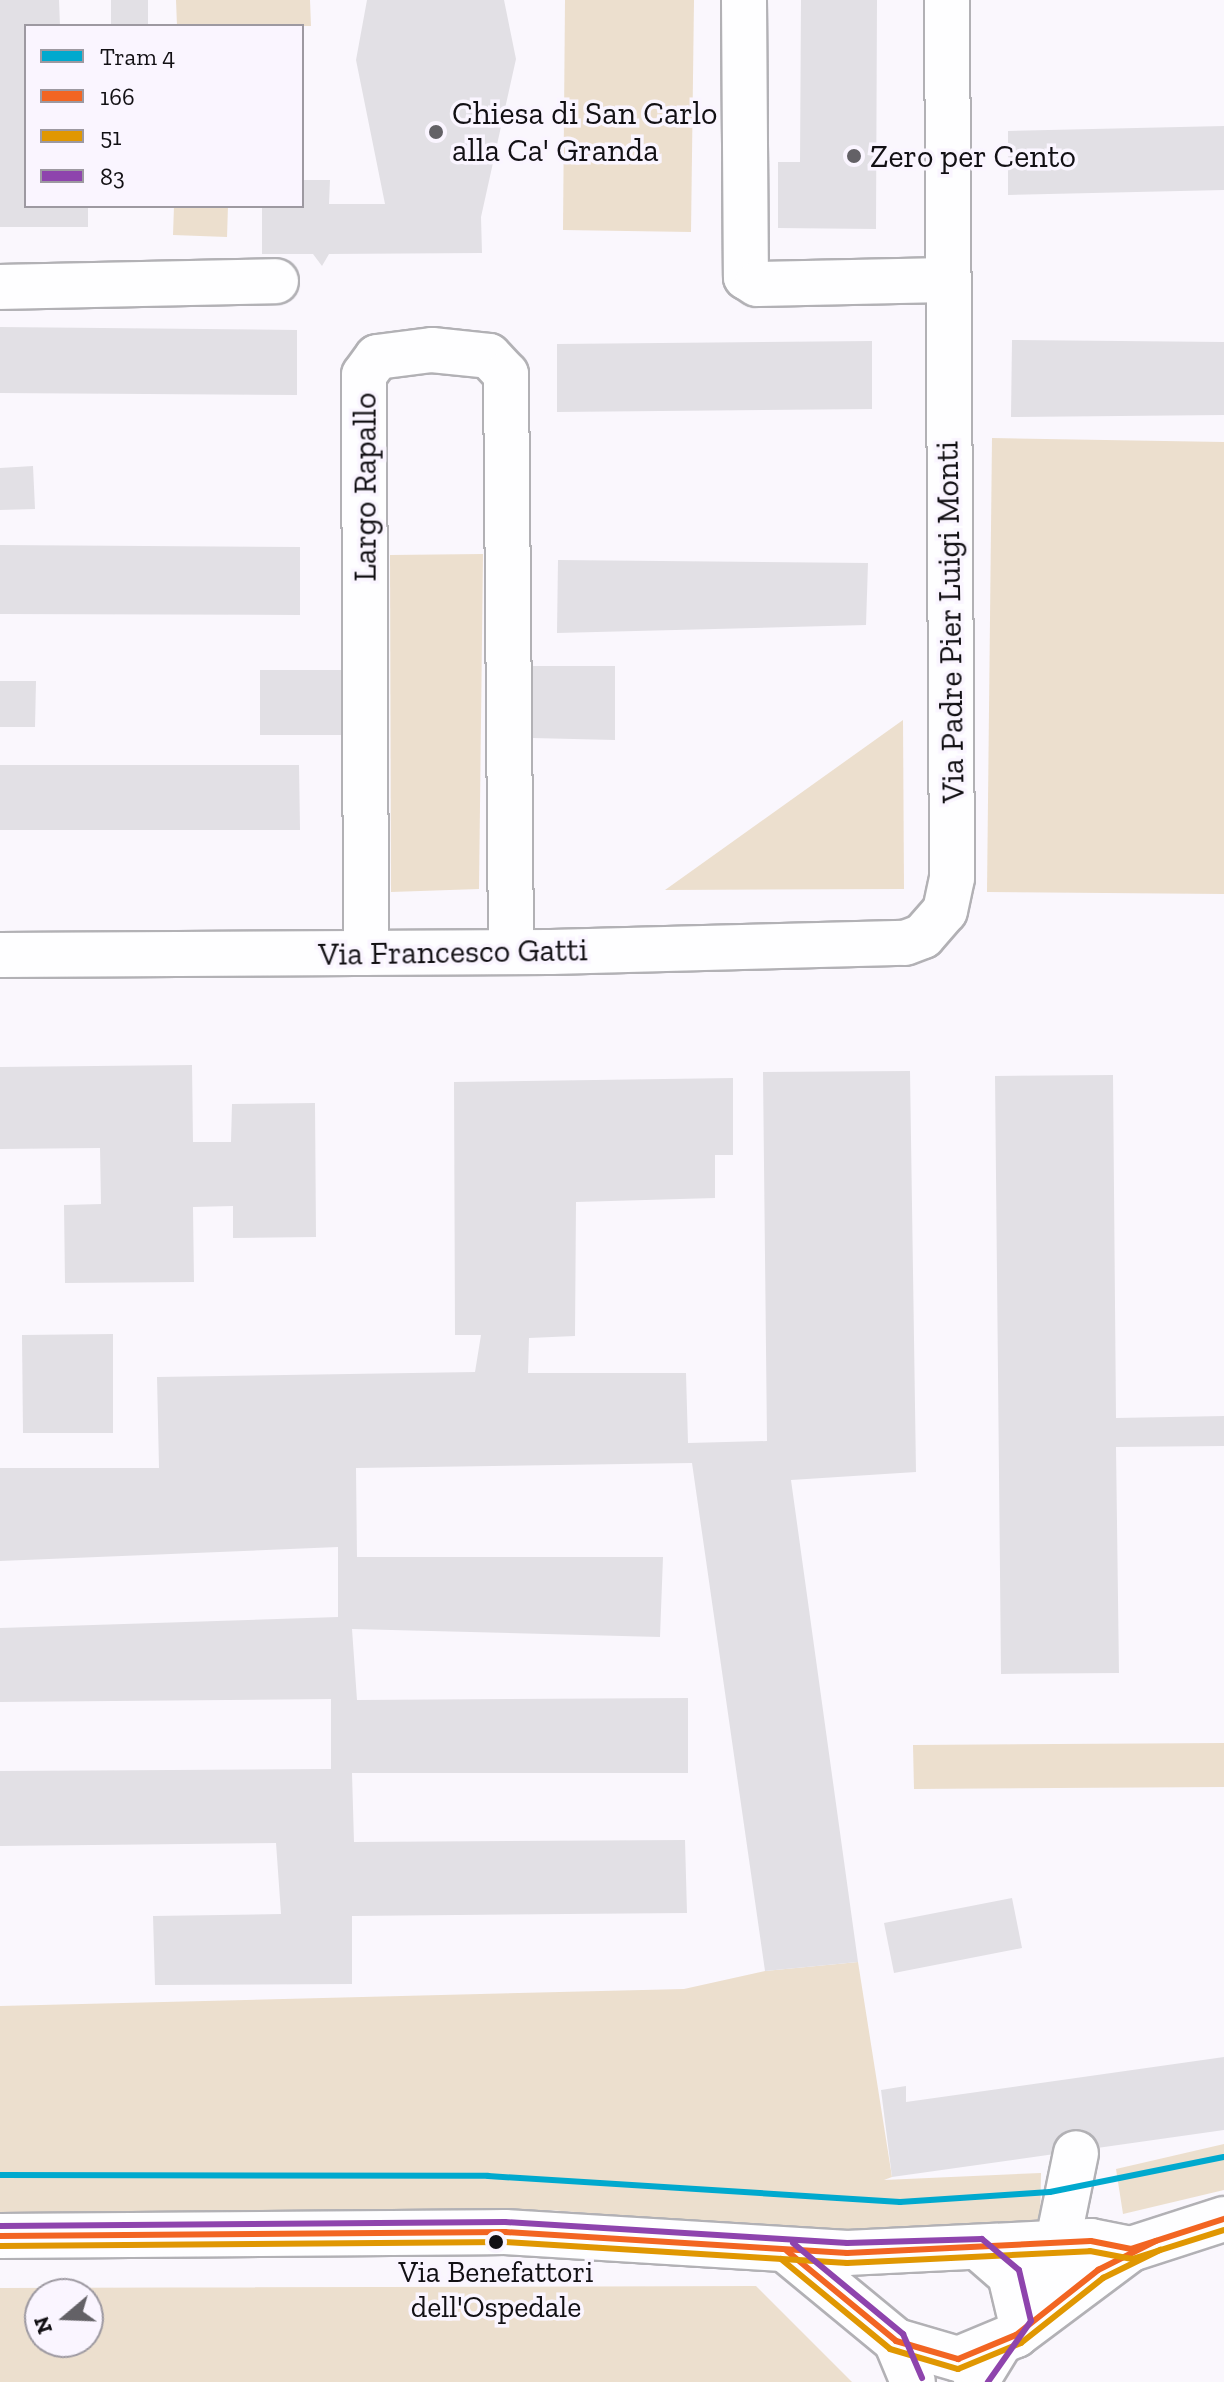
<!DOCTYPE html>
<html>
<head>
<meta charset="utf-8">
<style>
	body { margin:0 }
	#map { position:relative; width:1224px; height:2382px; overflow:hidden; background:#faf7fd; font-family:"Zilla Slab",serif }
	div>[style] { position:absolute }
	.green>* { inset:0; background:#ecdfce }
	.building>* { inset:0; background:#e2e0e5 }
	.roads { filter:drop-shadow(2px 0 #b2b1b5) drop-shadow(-2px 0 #b2b1b5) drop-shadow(0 2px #b2b1b5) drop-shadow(0 -2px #b2b1b5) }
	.minor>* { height:44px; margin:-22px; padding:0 22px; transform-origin:22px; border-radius:22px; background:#fefeff }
	.major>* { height:44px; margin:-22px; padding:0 22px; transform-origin:22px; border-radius:22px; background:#fefeff }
	.bus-1>* { height:6px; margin:-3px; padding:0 3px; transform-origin:3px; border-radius:3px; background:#f26522 }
	.bus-2>* { height:6px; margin:-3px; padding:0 3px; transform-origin:3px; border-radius:3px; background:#e09702 }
	.bus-3>* { height:6px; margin:-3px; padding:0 3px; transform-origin:3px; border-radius:3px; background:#8e44ad }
	.tram-1>* { height:6px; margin:-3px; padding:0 3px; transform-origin:3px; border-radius:3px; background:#00a9ce }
	.dots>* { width:22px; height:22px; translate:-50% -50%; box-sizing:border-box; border:4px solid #faf5ff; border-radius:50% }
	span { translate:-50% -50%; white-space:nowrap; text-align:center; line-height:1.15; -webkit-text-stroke:7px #faf5ff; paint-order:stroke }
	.bus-label { font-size:30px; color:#121014 }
	.poi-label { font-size:32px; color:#121014 }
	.left { translate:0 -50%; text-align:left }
	.street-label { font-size:32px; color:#121014 }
	.legend { position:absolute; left:24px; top:24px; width:280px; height:184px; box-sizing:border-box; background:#faf5ff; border:2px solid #9d99a1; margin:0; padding:10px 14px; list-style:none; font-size:24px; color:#121014 }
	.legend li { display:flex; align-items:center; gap:16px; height:40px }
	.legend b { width:40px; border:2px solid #9d99a1 }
	.north { position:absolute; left:24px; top:2278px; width:80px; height:80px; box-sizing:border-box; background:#faf5ff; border:2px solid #9d99a1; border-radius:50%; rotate:251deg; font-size:22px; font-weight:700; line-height:32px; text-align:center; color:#121014 }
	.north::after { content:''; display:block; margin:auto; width:28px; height:36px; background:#636166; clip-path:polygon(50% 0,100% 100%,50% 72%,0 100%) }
</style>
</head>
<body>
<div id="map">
	<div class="green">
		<i style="clip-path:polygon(176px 0,310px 0,311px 26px,177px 26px)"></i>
		<i style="clip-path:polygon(565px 0,694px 0,691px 232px,563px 230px)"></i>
		<i style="clip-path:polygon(174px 206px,228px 206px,227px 237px,173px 235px)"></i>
		<i style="clip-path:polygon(992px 438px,1224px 442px,1224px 894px,987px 892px)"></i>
		<i style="clip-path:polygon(483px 554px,479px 889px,391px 892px,390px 555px)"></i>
		<i style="clip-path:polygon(903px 720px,904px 889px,665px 890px)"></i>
		<i style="clip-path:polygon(1224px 1743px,1224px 1787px,914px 1789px,913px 1745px)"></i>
		<i style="clip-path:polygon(858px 1962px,892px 2177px,884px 2180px,1041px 2173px,1040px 2229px,828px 2232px,549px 2210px,0 2213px,0 2006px,684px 1989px,765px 1971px)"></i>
		<i style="clip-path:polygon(1224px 2144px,1224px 2190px,1123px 2214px,1116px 2169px)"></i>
		<i style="clip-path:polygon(evenodd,756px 2286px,852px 2382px,0 2382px,0 2288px,756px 2286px,40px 2294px,88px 2294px,88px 2342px,40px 2342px,40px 2294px)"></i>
	</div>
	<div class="building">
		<i style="clip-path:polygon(0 0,59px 0,60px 26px,26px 26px,26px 206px,88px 206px,88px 227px,0 227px)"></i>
		<i style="clip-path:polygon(111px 0,148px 0,148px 26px,111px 26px)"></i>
		<i style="clip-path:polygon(367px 0,504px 0,516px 59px,481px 217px,482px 253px,329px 254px,322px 266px,313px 254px,262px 254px,262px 206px,302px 206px,302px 180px,330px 180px,329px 204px,385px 204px,356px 60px)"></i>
		<i style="clip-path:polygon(801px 0,877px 0,876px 229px,778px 228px,778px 162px,800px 162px)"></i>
		<i style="clip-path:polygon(1224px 126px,1224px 190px,1008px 195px,1008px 131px)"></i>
		<i style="clip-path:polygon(0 327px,297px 330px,297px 395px,0 393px)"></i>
		<i style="clip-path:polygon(1012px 340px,1224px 342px,1224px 415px,1011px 417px)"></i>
		<i style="clip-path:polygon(872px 341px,872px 409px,557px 412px,557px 344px)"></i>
		<i style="clip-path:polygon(33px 466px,35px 509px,0 510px,0 468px)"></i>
		<i style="clip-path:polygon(0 545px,300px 547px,300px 615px,0 614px)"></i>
		<i style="clip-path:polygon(558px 560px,868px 563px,866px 625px,557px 633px)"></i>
		<i style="clip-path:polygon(531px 666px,615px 666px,615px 740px,532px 738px)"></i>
		<i style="clip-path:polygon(260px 670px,342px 670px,342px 735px,260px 735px)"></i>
		<i style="clip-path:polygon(0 681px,36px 681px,35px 727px,0 727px)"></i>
		<i style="clip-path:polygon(0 765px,299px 765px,300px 830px,0 830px)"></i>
		<i style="clip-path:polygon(192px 1065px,193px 1142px,231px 1142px,232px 1104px,315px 1103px,316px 1237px,233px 1238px,233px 1206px,193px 1207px,194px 1282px,65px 1283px,64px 1205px,101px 1204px,100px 1148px,0 1149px,0 1067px)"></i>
		<i style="clip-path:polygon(910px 1071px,916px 1472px,791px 1480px,858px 1962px,765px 1971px,692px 1463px,356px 1468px,357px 1557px,663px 1557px,660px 1637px,352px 1629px,357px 1700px,688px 1698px,688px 1773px,352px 1773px,354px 1842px,685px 1840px,687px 1913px,352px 1916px,352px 1984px,155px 1985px,153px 1916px,281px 1914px,276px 1843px,0 1846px,0 1771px,331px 1769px,331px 1699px,0 1702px,0 1628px,338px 1617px,338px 1547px,0 1561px,0 1468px,159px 1468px,157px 1377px,475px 1372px,481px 1335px,455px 1335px,454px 1082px,733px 1078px,733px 1155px,715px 1155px,715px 1198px,576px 1202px,575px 1336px,529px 1338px,528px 1373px,686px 1373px,688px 1443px,767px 1441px,763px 1072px)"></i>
		<i style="clip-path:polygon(1113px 1075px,1116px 1418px,1224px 1416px,1224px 1446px,1116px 1447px,1119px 1673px,1001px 1674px,995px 1076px)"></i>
		<i style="clip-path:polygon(113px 1334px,113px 1433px,23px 1433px,22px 1335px)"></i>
		<i style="clip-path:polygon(1012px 1898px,1022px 1948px,894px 1973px,884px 1923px)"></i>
		<i style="clip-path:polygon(1224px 2057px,1224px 2130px,892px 2177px,881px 2090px,906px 2086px,906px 2102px)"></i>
	</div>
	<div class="roads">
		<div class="minor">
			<i style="left:744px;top:0;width:277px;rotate:89.6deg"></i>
			<i style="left:746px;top:277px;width:13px;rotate:32deg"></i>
			<i style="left:757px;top:284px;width:190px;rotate:-1.2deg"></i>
			<i style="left:0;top:287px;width:276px;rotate:-1.2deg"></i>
			<i style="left:366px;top:953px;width:578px;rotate:-90.2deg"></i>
			<i style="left:364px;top:375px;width:22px;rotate:-54deg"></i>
			<i style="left:377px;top:357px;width:55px;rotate:-7.3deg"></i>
			<i style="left:432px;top:350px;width:57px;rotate:6deg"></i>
			<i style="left:489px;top:356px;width:25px;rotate:47deg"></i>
			<i style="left:506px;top:374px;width:578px;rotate:89.5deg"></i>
			<i style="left:0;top:955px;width:551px;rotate:-0.31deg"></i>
			<i style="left:551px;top:952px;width:354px;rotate:-1.5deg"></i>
			<i style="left:905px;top:943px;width:19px;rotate:-21deg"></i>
			<i style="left:923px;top:936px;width:33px;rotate:-49deg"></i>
			<i style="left:945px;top:911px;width:34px;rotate:-78deg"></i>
			<i style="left:952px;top:878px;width:878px;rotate:-90.33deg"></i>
			<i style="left:1021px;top:2321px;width:37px;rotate:-52deg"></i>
			<i style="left:1044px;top:2292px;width:28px;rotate:-72deg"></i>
			<i style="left:1053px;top:2265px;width:114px;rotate:-78.4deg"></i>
			<i style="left:896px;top:2341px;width:44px;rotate:67.5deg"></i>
			<i style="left:976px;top:2382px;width:46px;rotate:-58.4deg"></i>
		</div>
		<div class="major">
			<i style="left:0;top:2236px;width:505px;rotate:-0.45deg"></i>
			<i style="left:505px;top:2232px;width:343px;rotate:3.5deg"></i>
			<i style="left:847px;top:2253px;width:244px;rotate:-2.8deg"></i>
			<i style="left:1091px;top:2241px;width:41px;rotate:11.3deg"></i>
			<i style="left:1131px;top:2249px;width:98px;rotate:-17.9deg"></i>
			<i style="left:980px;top:2249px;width:40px;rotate:41deg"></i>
			<i style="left:1010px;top:2275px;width:47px;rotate:76.6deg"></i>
			<i style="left:1021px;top:2321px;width:15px;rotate:110deg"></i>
			<i style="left:787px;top:2251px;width:141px;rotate:39.5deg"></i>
			<i style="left:896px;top:2341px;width:65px;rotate:16.2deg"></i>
			<i style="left:958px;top:2359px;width:63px;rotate:-22.5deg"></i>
			<i style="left:1016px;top:2335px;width:144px;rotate:-36.8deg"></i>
		</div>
	</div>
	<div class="bus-1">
		<i style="left:0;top:2236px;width:505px;rotate:-0.45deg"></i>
		<i style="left:505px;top:2232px;width:343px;rotate:3.5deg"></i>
		<i style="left:847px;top:2253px;width:244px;rotate:-2.8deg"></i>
		<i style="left:1091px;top:2241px;width:41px;rotate:11.3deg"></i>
		<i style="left:1131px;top:2249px;width:98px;rotate:-17.9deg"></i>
		<i style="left:787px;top:2251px;width:141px;rotate:39.5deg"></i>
		<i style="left:896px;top:2341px;width:65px;rotate:16.2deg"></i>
		<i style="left:958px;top:2359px;width:63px;rotate:-22.5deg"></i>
		<i style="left:1016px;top:2335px;width:105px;rotate:-38.4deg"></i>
		<i style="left:1098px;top:2270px;width:65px;rotate:-26.6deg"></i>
	</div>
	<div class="bus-2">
		<i style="left:0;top:2246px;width:505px;rotate:-0.45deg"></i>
		<i style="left:505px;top:2242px;width:343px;rotate:3.5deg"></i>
		<i style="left:847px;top:2263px;width:243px;rotate:-2.8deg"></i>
		<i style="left:1090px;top:2251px;width:43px;rotate:10.8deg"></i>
		<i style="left:1132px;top:2259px;width:96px;rotate:-17.5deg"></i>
		<i style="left:781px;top:2259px;width:141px;rotate:39.5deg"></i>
		<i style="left:890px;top:2349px;width:71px;rotate:16.4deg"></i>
		<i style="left:958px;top:2369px;width:68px;rotate:-22.4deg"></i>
		<i style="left:1021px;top:2343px;width:105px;rotate:-38.4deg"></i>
		<i style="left:1103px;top:2278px;width:64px;rotate:-26.2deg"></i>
	</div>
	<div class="bus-3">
		<i style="left:0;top:2226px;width:505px;rotate:-0.45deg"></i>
		<i style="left:505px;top:2222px;width:343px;rotate:3.5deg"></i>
		<i style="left:847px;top:2243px;width:135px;rotate:-1.7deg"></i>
		<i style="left:982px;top:2239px;width:48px;rotate:40deg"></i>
		<i style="left:1019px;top:2270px;width:52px;rotate:76.8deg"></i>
		<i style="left:1031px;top:2321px;width:75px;rotate:125.2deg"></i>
		<i style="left:793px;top:2243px;width:143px;rotate:39.6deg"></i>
		<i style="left:903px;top:2334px;width:48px;rotate:66.6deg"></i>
	</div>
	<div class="tram-1">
		<i style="left:0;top:2175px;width:488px;rotate:0.1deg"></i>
		<i style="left:488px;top:2176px;width:413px;rotate:3.6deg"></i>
		<i style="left:900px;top:2202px;width:150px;rotate:-3.8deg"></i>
		<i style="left:1050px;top:2192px;width:177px;rotate:-11.4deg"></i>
	</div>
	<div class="dots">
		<i style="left:436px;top:132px;background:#636166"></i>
		<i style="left:854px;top:156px;background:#636166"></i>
		<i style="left:496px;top:2242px;background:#121014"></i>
	</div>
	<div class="bus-label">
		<span style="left:496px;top:2289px">Via Benefattori<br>dell'Ospedale</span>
	</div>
	<div class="poi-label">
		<span class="left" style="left:452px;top:132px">Chiesa di San Carlo<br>alla Ca' Granda</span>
		<span class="left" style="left:870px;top:156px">Zero per Cento</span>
	</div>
	<div class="street-label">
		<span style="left:365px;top:487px;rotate:-90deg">Largo Rapallo</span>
		<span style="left:950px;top:622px;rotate:-91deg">Via Padre Pier Luigi Monti</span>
		<span style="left:453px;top:952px;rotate:-1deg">Via Francesco Gatti</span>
	</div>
	<ul class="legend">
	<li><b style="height:10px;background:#00a9ce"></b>Tram 4</li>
	<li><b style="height:10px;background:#f26522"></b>166</li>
	<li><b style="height:10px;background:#e09702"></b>51</li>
	<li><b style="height:10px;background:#8e44ad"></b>83</li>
	</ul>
	<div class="north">N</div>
</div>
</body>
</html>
